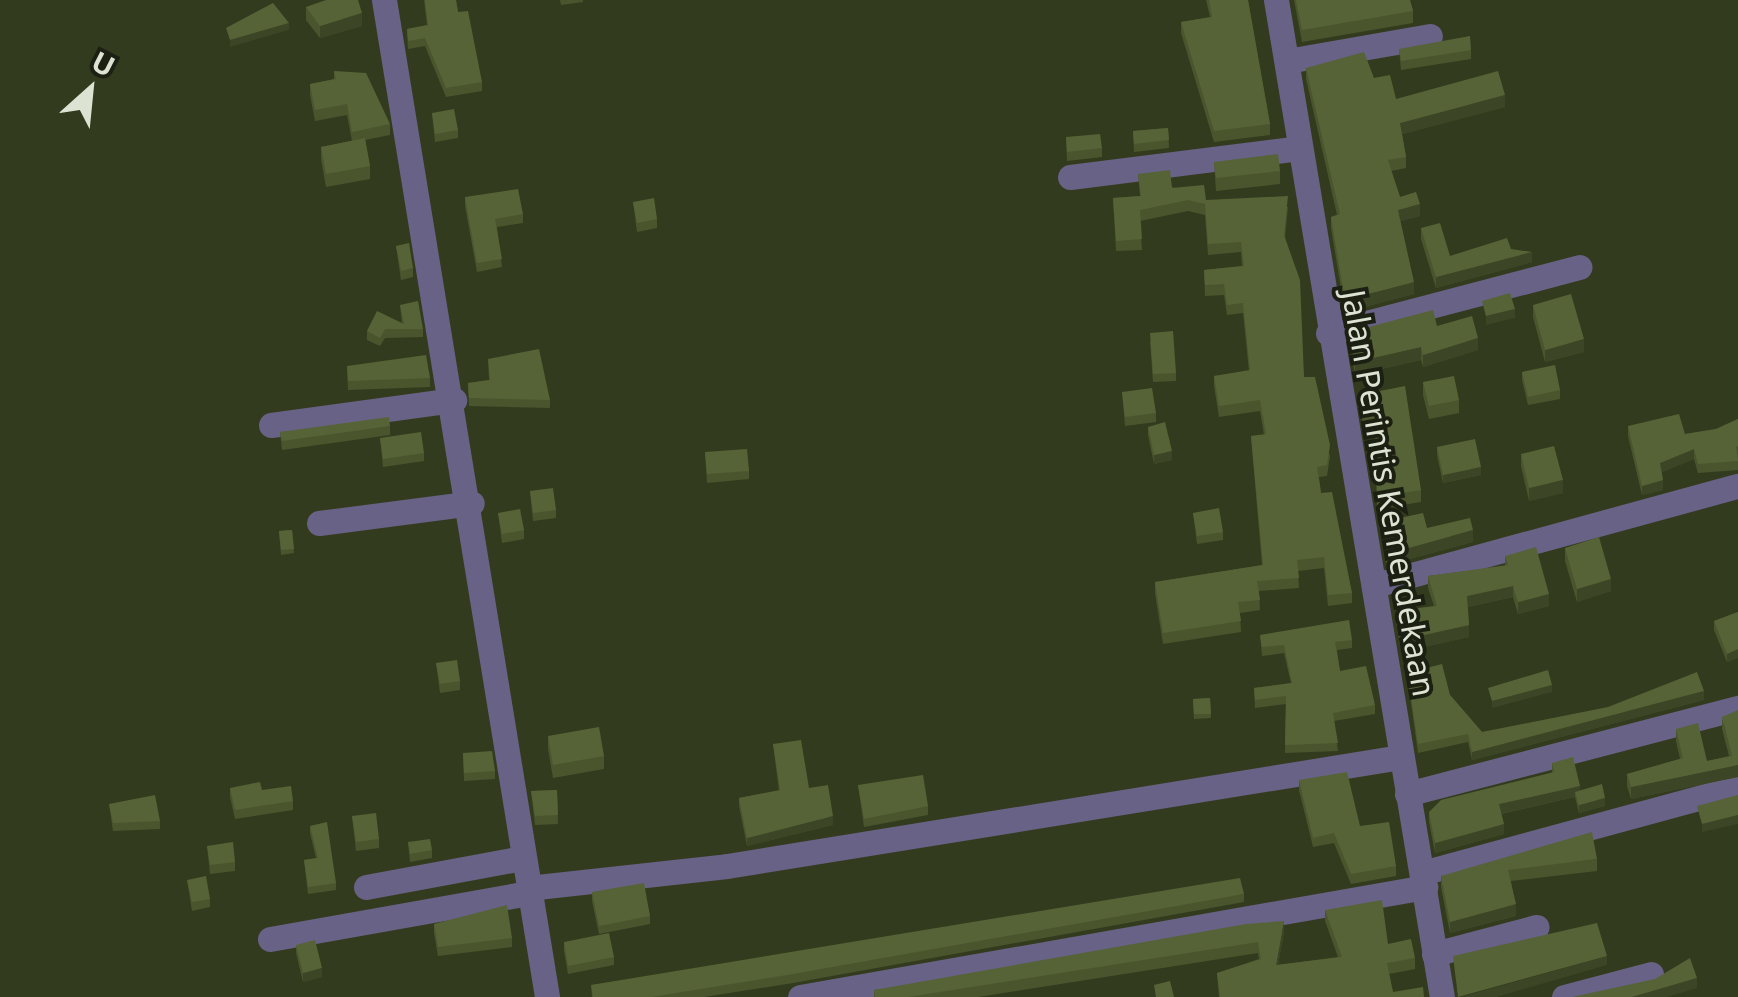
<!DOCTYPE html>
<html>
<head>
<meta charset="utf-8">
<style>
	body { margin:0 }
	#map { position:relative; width:1738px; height:997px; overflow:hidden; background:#333b1e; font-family:"Noto Sans",sans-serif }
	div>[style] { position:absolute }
	.minor>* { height:25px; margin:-12.5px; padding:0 12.5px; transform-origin:12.5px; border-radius:12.5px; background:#686286 }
	.wall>* { inset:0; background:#4a552e }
	.shaded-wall>* { inset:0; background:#3c4526 }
	.building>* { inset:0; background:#566336 }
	span { translate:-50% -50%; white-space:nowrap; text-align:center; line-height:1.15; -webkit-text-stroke:8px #1c2013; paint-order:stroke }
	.street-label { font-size:32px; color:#dde3d2 }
	.north { position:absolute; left:40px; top:40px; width:100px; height:100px; -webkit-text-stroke:8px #1c2013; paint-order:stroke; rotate:27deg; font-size:28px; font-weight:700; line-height:40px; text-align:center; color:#dde3d2 }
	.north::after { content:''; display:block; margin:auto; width:35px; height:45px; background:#dde3d2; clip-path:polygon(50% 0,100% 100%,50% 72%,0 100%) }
</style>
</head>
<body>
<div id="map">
	<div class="minor">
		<i style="left:384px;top:0;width:1010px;rotate:80.71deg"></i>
		<i style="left:1276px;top:0;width:1011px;rotate:80.55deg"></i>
		<i style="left:1287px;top:61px;width:145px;rotate:-9.9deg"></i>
		<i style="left:1070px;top:177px;width:231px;rotate:-7.2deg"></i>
		<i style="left:1328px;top:333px;width:260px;rotate:-14.7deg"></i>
		<i style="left:271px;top:425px;width:185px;rotate:-7.8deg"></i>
		<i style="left:319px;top:523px;width:154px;rotate:-7.4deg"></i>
		<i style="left:1375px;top:585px;width:376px;rotate:-15.3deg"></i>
		<i style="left:1407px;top:794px;width:342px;rotate:-14.6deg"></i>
		<i style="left:1422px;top:873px;width:327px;rotate:-15.2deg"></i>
		<i style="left:366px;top:887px;width:160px;rotate:-10.5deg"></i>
		<i style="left:528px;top:888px;width:200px;rotate:-6.3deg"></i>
		<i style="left:727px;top:866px;width:683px;rotate:-9.19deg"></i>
		<i style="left:270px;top:939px;width:263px;rotate:-10.1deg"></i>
		<i style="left:1434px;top:954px;width:106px;rotate:-14.8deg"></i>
		<i style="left:800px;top:997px;width:635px;rotate:-9.98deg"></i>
		<i style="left:1564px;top:997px;width:90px;rotate:-14.8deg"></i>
	</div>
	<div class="wall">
		<i style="clip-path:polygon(424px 0,456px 0,458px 12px,482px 82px,482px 91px,446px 97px,425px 46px,408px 49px,407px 29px,427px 25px)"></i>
		<i style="clip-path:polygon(560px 0,583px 0,583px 2px,561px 5px)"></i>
		<i style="clip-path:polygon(1206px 0,1248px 0,1270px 124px,1270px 135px,1214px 142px,1181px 33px,1181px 22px,1210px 17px)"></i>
		<i style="clip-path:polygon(1294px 0,1410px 0,1413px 11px,1413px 23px,1302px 42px)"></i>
		<i style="clip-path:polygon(306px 7px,362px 26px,320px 38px,306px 20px)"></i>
		<i style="clip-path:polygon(1399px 49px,1471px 50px,1471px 59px,1401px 70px)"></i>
		<i style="clip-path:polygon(1306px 68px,1374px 78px,1396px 99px,1505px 107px,1402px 134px,1406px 157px,1406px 168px,1391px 171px,1400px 197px,1420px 216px,1400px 221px,1414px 294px,1345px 312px,1331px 228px,1331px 217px,1337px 215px,1306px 79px)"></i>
		<i style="clip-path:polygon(334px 71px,390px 124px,390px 135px,365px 140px,370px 166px,370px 179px,326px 187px,321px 159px,321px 147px,352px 141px,347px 115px,315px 121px,310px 95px,310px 84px,334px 79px)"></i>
		<i style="clip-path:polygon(432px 113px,458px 130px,458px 138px,435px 142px)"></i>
		<i style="clip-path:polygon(1168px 128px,1169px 148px,1134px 152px,1133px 131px)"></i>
		<i style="clip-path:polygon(1066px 137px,1102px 148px,1102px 157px,1067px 161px)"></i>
		<i style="clip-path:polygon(1214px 162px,1280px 171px,1280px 184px,1216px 191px)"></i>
		<i style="clip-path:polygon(1138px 174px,1206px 200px,1288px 207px,1285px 237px,1304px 377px,1330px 456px,1327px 476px,1319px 477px,1321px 493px,1352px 593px,1352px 603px,1328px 606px,1324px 568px,1298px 571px,1299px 588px,1259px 591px,1260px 610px,1240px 613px,1241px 632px,1163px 644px,1155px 593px,1155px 582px,1262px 565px,1251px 436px,1264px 435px,1260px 411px,1219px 417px,1214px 386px,1214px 376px,1249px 371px,1243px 313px,1227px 315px,1224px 295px,1205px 296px,1204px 270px,1242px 266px,1241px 252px,1208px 255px,1205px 215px,1188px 211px,1140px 221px,1142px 250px,1116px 251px,1113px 198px,1140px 196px)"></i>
		<i style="clip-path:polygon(465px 197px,523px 214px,523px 223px,497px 227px,502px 267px,477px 272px,465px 206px)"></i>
		<i style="clip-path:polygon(633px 202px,657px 219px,657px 228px,637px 232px)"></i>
		<i style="clip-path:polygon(1421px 228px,1450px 256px,1511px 249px,1532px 262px,1436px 288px,1421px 239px)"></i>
		<i style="clip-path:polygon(396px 246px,413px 268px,413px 277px,401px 280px)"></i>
		<i style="clip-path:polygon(400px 305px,423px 329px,423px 337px,385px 338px,380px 346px,367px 340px,367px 331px,402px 323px)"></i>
		<i style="clip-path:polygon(1533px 305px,1584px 352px,1545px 362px,1533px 317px)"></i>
		<i style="clip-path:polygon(1437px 326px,1478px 350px,1423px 367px,1421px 360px,1355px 375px,1350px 344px,1350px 332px)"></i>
		<i style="clip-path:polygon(1150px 341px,1176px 373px,1176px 381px,1153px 382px)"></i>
		<i style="clip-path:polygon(488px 359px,550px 400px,550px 408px,469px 406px,468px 383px,489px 380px)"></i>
		<i style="clip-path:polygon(347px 366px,430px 378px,430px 387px,348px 390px)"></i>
		<i style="clip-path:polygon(1522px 372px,1560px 390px,1560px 399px,1528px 405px,1522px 380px)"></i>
		<i style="clip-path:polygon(1423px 382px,1459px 400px,1459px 413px,1429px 419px,1423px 395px)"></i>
		<i style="clip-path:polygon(1122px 392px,1156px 413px,1156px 422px,1125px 426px)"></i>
		<i style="clip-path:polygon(1360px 395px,1421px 490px,1421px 502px,1377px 509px,1375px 429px,1364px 431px,1360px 407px)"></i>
		<i style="clip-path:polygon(1738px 407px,1738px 470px,1698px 473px,1694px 459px,1662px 472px,1663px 490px,1642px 495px,1628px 436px,1628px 426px,1685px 434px,1716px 429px,1738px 419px)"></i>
		<i style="clip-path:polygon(390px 426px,390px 435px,282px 450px,280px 432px)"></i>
		<i style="clip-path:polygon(1148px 427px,1172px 460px,1154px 464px,1148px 435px)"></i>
		<i style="clip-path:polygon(380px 438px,424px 453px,424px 461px,383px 467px)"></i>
		<i style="clip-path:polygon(1437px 447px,1481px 475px,1443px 483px,1437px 455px)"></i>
		<i style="clip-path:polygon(705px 452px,749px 471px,749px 479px,707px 483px)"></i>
		<i style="clip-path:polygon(1521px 454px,1563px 493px,1529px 501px,1521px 466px)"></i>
		<i style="clip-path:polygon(530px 491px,556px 510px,556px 518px,533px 521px)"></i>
		<i style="clip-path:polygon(498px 513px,524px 530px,524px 539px,502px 543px)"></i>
		<i style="clip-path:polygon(1193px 513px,1223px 532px,1223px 540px,1197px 544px)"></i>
		<i style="clip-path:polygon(1381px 522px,1427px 528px,1473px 542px,1387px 565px,1381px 533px)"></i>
		<i style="clip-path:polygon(292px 530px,294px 553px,281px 555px,279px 531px)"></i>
		<i style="clip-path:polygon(1565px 548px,1611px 591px,1577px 602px,1565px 561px)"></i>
		<i style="clip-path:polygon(1505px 556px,1549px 606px,1518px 614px,1513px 597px,1468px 607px,1469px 637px,1401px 652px,1396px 622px,1396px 611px,1434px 606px,1428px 588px,1428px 576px,1505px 566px)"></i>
		<i style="clip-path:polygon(1738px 612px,1738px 658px,1727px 662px,1714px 630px,1714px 621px)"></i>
		<i style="clip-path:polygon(1260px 635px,1352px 640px,1352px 648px,1337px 650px,1340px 671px,1375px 705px,1375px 714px,1334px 721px,1338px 751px,1285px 753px,1286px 704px,1255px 708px,1254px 688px,1291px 683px,1284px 653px,1262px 656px)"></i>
		<i style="clip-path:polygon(436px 663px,460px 681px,460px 690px,440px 693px)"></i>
		<i style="clip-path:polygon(1407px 673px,1450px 695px,1482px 732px,1704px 700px,1472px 760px,1468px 742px,1418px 753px)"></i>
		<i style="clip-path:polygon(1210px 698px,1211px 718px,1194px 719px,1193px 699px)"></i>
		<i style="clip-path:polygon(1722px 717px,1738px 777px,1631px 799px,1627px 786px,1627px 774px,1680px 759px,1676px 741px,1676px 729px,1707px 761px,1729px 756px,1722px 729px)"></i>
		<i style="clip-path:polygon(548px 736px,604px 756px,604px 769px,553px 778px,548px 749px)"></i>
		<i style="clip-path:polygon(773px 744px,809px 788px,833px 825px,747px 846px,739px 806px,739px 798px,779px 791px)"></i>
		<i style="clip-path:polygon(463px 753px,495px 771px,495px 779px,464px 781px)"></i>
		<i style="clip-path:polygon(1552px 763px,1580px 790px,1605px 806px,1579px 813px,1575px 797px,1501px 814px,1504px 834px,1435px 853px,1429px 822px,1429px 812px,1552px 773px)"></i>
		<i style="clip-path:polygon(1299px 780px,1360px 826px,1396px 866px,1396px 876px,1351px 884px,1334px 843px,1313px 847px,1299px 790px)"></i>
		<i style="clip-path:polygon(858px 785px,928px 806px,928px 815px,864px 827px)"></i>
		<i style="clip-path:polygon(230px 788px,262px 790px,293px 801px,293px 810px,235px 819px,230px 797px)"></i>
		<i style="clip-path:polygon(557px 790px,558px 824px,535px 825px,531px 791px)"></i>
		<i style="clip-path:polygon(109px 804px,160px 821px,160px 829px,113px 831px)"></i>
		<i style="clip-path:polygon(352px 816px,379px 839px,379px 848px,356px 851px)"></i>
		<i style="clip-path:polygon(310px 826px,336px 883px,336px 890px,308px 894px,304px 860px,316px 858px,310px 833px)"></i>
		<i style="clip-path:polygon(408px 842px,432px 850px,432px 858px,410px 862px)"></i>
		<i style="clip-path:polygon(207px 846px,235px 862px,235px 871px,210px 874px)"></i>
		<i style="clip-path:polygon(1597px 859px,1597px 871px,1511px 881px,1516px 916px,1450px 933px,1441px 887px,1441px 876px)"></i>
		<i style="clip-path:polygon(187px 880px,210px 899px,210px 907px,192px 911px)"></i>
		<i style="clip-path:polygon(592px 892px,650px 916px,650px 924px,599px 934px,592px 901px)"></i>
		<i style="clip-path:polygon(1244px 894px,1244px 902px,793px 983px,704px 997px,592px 997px,591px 985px)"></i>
		<i style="clip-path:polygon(1325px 910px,1415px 958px,1415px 969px,1389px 974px,1393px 992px,1424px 997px,1219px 997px,1217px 973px,1259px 959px,1258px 953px,978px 997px,874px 997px,874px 990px,1284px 932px,1278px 965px,1338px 957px,1325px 921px)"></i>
		<i style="clip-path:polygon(434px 924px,512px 938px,512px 947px,438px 956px,434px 933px)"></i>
		<i style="clip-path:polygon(564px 942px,614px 957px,614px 965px,568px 974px,564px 951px)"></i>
		<i style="clip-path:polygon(296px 945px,322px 977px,303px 982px,296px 953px)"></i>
	</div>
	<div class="shaded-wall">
		<i style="clip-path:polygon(362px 13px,362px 26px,320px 38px,320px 26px)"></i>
		<i style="clip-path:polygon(289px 23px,289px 30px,230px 47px,230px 40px)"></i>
		<i style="clip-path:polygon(1505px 95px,1505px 107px,1400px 135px,1400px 123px)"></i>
		<i style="clip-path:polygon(1420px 204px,1420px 216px,1398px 222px,1398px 210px)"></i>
		<i style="clip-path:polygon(1532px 252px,1532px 262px,1436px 288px,1436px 277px)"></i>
		<i style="clip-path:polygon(1414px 282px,1414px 294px,1345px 312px,1345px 300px)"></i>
		<i style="clip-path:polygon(1515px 309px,1515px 318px,1486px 325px,1486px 316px)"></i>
		<i style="clip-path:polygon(1478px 338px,1478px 350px,1423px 367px,1423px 355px)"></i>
		<i style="clip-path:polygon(1584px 339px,1584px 352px,1545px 362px,1545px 350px)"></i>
		<i style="clip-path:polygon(1421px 347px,1421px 360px,1355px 375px,1355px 362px)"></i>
		<i style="clip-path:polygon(1694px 449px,1694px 459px,1660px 473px,1660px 463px)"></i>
		<i style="clip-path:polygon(1172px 451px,1172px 460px,1154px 464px,1154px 455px)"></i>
		<i style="clip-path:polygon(1481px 467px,1481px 475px,1443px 483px,1443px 475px)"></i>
		<i style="clip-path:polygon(1563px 480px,1563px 493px,1529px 501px,1529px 488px)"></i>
		<i style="clip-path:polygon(1663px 480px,1663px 490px,1642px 495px,1642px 486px)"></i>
		<i style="clip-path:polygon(1473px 530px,1473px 542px,1387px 565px,1387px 554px)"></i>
		<i style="clip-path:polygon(1611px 579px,1611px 591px,1577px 602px,1577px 589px)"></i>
		<i style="clip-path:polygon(1513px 586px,1513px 597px,1467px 607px,1467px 596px)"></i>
		<i style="clip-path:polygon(1549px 594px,1549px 606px,1518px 614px,1518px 602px)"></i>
		<i style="clip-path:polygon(1469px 625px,1469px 637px,1401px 652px,1401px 640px)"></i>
		<i style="clip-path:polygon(1738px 649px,1738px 658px,1727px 662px,1727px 654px)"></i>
		<i style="clip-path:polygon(1552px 685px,1552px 692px,1492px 708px,1492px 701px)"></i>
		<i style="clip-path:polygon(1704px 691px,1704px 700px,1472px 760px,1472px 752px)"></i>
		<i style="clip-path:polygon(1738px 765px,1738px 777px,1631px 799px,1631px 787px)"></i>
		<i style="clip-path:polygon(1580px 786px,1580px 796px,1575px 792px,1575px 797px,1499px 814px,1499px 804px)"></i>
		<i style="clip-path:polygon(1605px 798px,1605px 806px,1579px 813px,1579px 805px)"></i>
		<i style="clip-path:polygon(1738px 815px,1738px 824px,1702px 832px,1702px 824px)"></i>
		<i style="clip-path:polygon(833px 816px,833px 825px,747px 846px,747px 838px)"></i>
		<i style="clip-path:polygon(1504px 824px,1504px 834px,1435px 853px,1435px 843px)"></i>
		<i style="clip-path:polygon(1516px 904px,1516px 916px,1450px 933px,1450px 922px)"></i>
		<i style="clip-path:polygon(1284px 921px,1284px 932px,1276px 976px,1276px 965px)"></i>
		<i style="clip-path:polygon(1607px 956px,1607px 965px,1496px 997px,1461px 997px)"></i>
		<i style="clip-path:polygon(322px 968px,322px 977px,303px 982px,303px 973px)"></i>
		<i style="clip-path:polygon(1697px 978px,1697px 988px,1667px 997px,1632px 997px)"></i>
	</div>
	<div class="building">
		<i style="clip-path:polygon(326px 0,358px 0,362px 13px,320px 26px,306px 7px)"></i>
		<i style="clip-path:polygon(425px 0,456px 0,458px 12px,468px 11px,482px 82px,446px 88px,425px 38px,408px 41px,407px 29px,428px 25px)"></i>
		<i style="clip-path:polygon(1209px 0,1248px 0,1270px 124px,1214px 131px,1181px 22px,1212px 17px)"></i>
		<i style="clip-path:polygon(1296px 0,1410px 0,1413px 11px,1302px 30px)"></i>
		<i style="clip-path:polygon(273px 3px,289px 23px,230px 40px,226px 28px)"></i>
		<i style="clip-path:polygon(1470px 36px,1471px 50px,1401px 61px,1399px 49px)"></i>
		<i style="clip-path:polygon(1364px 52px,1374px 78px,1390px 75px,1396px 99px,1498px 71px,1505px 95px,1400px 123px,1406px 157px,1388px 160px,1400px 197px,1416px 192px,1420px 204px,1398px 210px,1414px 282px,1345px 300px,1331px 217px,1340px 214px,1306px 68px)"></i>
		<i style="clip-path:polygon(334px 71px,366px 73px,390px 124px,352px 132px,347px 104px,315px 110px,310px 84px,336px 79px)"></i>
		<i style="clip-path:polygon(454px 109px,458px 130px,435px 134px,432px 113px)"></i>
		<i style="clip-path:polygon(1168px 128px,1169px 140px,1134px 144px,1133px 131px)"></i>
		<i style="clip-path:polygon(1100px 134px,1102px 148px,1067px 152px,1066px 137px)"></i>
		<i style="clip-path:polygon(365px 138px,370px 166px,326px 174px,321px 147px)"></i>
		<i style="clip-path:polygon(1278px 154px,1280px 171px,1216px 178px,1214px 162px)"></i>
		<i style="clip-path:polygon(1170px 170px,1172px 188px,1204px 185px,1206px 200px,1288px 196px,1284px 235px,1300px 280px,1304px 377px,1315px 377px,1330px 445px,1327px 465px,1317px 467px,1321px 493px,1332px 492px,1352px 593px,1328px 595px,1324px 557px,1297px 560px,1299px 578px,1257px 581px,1260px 600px,1238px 602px,1241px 621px,1163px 633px,1155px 582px,1263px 565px,1251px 436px,1266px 434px,1260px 400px,1219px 406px,1214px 376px,1250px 370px,1243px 303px,1227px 305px,1224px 284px,1205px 285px,1204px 270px,1244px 266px,1241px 242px,1208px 244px,1205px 204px,1188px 200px,1140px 210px,1142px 239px,1116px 241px,1113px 198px,1141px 196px,1138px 174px)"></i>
		<i style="clip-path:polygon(518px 189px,523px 214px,495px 219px,502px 259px,477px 263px,465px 197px)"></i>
		<i style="clip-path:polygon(654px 198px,657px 219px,637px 223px,633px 202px)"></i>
		<i style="clip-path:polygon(1440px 223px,1450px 256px,1507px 238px,1511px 249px,1532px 252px,1436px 277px,1421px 228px)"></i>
		<i style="clip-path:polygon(409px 243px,413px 268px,401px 271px,396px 246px)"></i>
		<i style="clip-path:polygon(1510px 293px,1515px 309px,1486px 316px,1482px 301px)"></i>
		<i style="clip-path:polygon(1571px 294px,1584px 339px,1545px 350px,1533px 305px)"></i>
		<i style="clip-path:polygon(418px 301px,423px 329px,385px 329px,380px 338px,367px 331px,377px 311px,404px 324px,400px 305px)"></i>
		<i style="clip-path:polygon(1433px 310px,1437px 326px,1472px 316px,1478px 338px,1423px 355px,1421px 347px,1355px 362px,1350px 332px)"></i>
		<i style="clip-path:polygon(1173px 331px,1176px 373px,1153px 374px,1150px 333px)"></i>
		<i style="clip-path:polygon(539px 349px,550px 400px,469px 398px,468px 383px,490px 380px,488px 359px)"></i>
		<i style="clip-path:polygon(426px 355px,430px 378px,348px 381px,347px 366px)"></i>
		<i style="clip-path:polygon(1555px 365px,1560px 390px,1528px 397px,1522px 372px)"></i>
		<i style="clip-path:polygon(1454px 376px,1459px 400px,1429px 406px,1423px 382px)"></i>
		<i style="clip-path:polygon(1405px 386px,1421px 490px,1377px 497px,1375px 417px,1364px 419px,1360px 395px)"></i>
		<i style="clip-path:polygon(1152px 388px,1156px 413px,1125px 417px,1122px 392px)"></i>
		<i style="clip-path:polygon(1679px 414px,1685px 434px,1716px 429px,1738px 419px,1738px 446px,1736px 447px,1738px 461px,1698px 464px,1694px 449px,1660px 463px,1663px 480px,1642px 486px,1628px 426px)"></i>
		<i style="clip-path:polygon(389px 417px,390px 426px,282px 441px,280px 432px)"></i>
		<i style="clip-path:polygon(1165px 422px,1172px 451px,1154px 455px,1148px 427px)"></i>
		<i style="clip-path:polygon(421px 432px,424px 453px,383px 459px,380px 438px)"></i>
		<i style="clip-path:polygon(1475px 439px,1481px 467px,1443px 475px,1437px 447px)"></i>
		<i style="clip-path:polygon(1554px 446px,1563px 480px,1529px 488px,1521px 454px)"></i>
		<i style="clip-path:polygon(747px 449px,749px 471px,707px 474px,705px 452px)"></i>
		<i style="clip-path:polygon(553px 488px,556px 510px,533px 513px,530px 491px)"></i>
		<i style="clip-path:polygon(1219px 508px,1223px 532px,1197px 536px,1193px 513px)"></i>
		<i style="clip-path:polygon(520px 509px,524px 530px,502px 534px,498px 513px)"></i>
		<i style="clip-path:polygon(1423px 513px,1427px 528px,1470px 518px,1473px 530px,1387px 554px,1381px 522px)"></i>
		<i style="clip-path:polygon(292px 530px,294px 549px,281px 550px,279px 531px)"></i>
		<i style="clip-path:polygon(1599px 537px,1611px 579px,1577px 589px,1565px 548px)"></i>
		<i style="clip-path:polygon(1536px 547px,1549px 594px,1518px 602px,1513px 586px,1467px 596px,1469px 625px,1401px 640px,1396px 611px,1437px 606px,1428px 576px,1508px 565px,1505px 556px)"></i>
		<i style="clip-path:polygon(1738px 612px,1738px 649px,1727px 654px,1714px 621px)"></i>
		<i style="clip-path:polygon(1349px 620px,1352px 640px,1335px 642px,1340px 671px,1366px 666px,1375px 705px,1333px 713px,1338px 743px,1285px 745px,1286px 696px,1255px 700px,1254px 688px,1292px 683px,1284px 645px,1262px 647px,1260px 635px)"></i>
		<i style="clip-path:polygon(457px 660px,460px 681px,440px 684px,436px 663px)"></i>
		<i style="clip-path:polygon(1442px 664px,1450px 695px,1482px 732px,1608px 707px,1697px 672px,1704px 691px,1472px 752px,1468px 734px,1418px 744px,1407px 673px)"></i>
		<i style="clip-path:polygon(1548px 670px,1552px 685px,1492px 701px,1488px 688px)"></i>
		<i style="clip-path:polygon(1210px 698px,1211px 714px,1194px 714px,1193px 699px)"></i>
		<i style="clip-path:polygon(1738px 710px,1738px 765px,1631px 787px,1627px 774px,1683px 758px,1676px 729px,1698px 723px,1707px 761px,1732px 756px,1722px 717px)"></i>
		<i style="clip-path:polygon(599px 727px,604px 756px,553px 765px,548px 736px)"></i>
		<i style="clip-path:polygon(801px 740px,809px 788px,828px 785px,833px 816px,747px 838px,739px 798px,780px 790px,773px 744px)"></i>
		<i style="clip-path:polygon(492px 751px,495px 771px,464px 773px,463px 753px)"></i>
		<i style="clip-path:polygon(1573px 757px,1580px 786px,1499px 804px,1504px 824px,1435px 843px,1429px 812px,1441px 800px,1554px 772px,1552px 763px)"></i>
		<i style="clip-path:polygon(1347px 772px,1360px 826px,1389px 822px,1396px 866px,1351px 874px,1334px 833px,1313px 838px,1299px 780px)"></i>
		<i style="clip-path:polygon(923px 775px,928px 806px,864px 819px,858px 785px)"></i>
		<i style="clip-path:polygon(260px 782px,262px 790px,291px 786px,293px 801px,235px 810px,230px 788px)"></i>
		<i style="clip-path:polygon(1602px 784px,1605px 798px,1579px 805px,1575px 792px)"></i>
		<i style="clip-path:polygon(557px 790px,558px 815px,535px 816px,531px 791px)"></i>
		<i style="clip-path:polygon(155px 795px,160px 821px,113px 823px,109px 804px)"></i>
		<i style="clip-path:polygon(1738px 795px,1738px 815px,1702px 824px,1697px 806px)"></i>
		<i style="clip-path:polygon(376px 813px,379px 839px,356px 842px,352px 816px)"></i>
		<i style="clip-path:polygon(327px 822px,336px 883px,308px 887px,304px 860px,318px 858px,310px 826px)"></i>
		<i style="clip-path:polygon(1592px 832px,1597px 859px,1508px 870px,1516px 904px,1450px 922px,1441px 876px)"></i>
		<i style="clip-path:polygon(430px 839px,432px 850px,410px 854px,408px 842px)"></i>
		<i style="clip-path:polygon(233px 842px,235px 862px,210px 865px,207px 846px)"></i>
		<i style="clip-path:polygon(206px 876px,210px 899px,192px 902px,187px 880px)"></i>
		<i style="clip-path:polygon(1240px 878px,1244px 894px,793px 974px,651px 997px,593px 997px,591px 985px)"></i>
		<i style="clip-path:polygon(644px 883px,650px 916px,599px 926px,592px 892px)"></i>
		<i style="clip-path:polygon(1382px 900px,1388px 944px,1411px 939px,1415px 958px,1387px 963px,1393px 992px,1423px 987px,1424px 997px,1220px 997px,1217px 973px,1261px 959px,1258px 942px,908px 997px,875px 997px,874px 990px,1246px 924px,1284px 921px,1276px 965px,1342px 957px,1325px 910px)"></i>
		<i style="clip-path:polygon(507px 905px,512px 938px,438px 947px,434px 924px)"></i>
		<i style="clip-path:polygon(1597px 923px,1607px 956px,1458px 997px,1453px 956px)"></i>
		<i style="clip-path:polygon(609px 933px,614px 957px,568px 966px,564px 942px)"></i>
		<i style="clip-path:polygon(315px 940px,322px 968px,303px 973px,296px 945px)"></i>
		<i style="clip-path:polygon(1690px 958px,1697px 978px,1632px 997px,1572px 997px,1655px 979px)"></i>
		<i style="clip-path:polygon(1170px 981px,1174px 997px,1156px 997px,1154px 985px)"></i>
	</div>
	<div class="street-label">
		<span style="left:1389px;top:493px;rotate:80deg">Jalan Perintis Kemerdekaan</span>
	</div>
	<div class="north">U</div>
</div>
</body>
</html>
